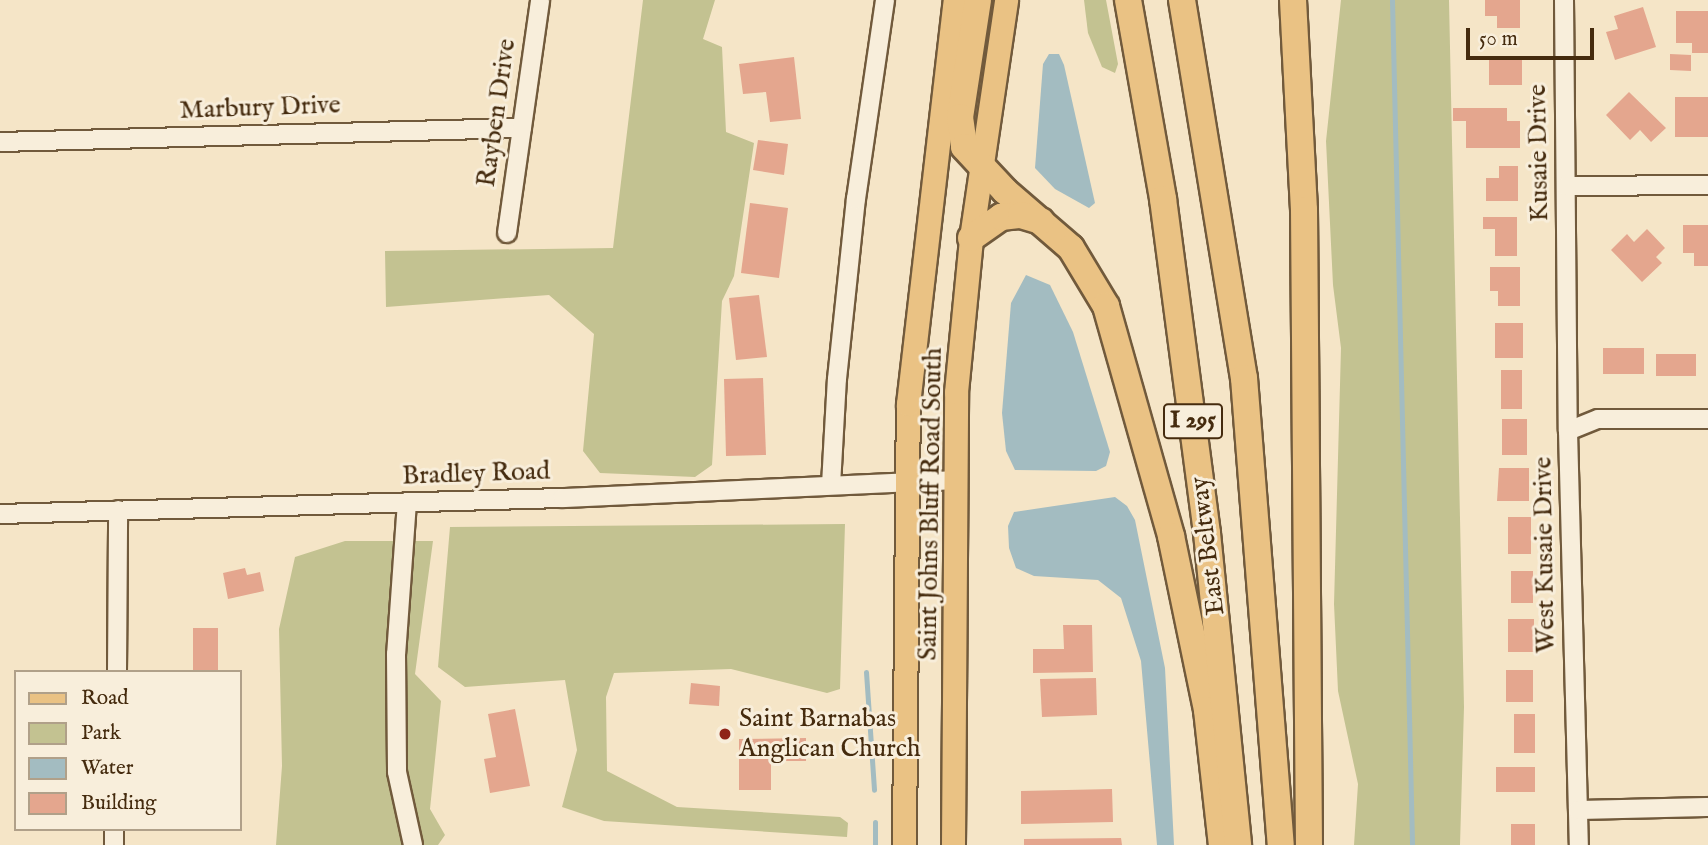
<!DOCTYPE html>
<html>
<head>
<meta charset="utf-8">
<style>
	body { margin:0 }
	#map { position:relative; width:1708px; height:845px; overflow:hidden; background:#f5e5c7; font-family:"IM FELL English",serif }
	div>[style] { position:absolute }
	.green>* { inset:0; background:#c3c291 }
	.water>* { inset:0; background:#a3bcc1 }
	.stream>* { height:5px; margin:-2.5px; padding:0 2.5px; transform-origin:2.5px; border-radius:2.5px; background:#a3bcc1 }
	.building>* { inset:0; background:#e4a68e }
	.roads { filter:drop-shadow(2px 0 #715a3c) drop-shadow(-2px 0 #715a3c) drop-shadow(0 2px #715a3c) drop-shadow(0 -2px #715a3c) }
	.minor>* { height:18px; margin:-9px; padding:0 9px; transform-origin:9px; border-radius:9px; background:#f8eedb }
	.major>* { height:23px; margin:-11.5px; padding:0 11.5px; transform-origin:11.5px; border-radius:11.5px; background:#eac284 }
	.highway>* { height:26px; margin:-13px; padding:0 13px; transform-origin:13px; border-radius:13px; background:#eac284 }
	.dots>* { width:19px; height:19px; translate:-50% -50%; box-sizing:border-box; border:4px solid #f8eedb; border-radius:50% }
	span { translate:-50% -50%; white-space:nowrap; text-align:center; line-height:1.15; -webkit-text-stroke:6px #f8eedb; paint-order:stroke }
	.shield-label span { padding:2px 5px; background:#f8eedb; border:2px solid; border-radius:5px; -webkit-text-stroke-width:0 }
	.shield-label { font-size:24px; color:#452b0e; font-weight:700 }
	.street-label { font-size:26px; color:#452b0e }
	.poi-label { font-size:26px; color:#452b0e }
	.left { translate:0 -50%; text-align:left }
	.legend { position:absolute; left:14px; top:670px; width:228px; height:161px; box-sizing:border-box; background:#f8eedb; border:2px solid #b0a089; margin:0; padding:9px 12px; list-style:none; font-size:21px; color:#452b0e }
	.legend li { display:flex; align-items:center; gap:14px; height:35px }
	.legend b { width:35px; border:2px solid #b0a089 }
	.scale { position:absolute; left:1466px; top:28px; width:128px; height:32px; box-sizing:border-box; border:4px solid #452b0e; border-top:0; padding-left:9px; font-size:21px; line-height:24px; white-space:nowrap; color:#452b0e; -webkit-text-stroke:5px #f8eedb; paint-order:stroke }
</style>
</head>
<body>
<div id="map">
	<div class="green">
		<i style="clip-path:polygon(643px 0,715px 0,703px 39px,722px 47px,726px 132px,754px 143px,734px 276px,722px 301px,712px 465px,695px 477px,600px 473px,583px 451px,594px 334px,549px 295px,386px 307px,385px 251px,613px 248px)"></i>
		<i style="clip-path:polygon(1084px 0,1106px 0,1118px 64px,1115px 73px,1102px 67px,1088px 33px)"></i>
		<i style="clip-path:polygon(1341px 0,1449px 0,1464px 707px,1460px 845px,1354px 845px,1358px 784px,1338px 691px,1334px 604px,1341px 348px,1333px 285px,1326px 141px)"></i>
		<i style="clip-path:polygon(845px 524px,840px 689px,827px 693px,731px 669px,614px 673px,606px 697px,607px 771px,677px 807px,840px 817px,848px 823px,847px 837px,604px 821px,562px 807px,577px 750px,565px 680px,465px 687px,438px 667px,450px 527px)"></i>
		<i style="clip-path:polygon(345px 541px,433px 541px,415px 674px,441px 701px,430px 809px,445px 835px,438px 845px,276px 845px,282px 766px,279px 629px,295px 557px)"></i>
	</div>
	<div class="water">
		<i style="clip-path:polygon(1049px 54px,1059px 54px,1064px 65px,1095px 203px,1089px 208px,1055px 189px,1035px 168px,1043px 64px)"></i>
		<i style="clip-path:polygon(1026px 275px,1050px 285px,1073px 332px,1110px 452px,1106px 466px,1096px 471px,1015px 470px,1006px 451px,1002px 413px,1011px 303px)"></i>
		<i style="clip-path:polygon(1115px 497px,1127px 506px,1135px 520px,1165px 668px,1174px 845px,1157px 845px,1141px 661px,1121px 598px,1098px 580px,1034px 576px,1016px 568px,1009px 548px,1008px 526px,1014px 512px)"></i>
	</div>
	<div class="stream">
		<i style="left:1392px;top:0;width:845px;rotate:88.64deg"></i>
		<i style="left:866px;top:672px;width:118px;rotate:86.1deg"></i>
		<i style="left:875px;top:845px;width:23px;rotate:-90deg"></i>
	</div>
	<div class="building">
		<i style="clip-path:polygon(1485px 0,1520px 0,1520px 28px,1497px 28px,1497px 16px,1485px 16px)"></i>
		<i style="clip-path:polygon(1643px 7px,1656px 47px,1615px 60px,1606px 32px,1618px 29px,1614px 16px)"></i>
		<i style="clip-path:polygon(1676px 11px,1708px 11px,1708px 53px,1692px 53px,1692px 43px,1676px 43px)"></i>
		<i style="clip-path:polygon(1670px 54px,1691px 55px,1691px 71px,1670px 70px)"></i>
		<i style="clip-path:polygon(1489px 56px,1522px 56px,1522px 85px,1489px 85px)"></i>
		<i style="clip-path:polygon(794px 57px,801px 119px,770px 122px,766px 92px,743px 94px,739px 64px)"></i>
		<i style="clip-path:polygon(1629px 92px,1666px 128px,1651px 142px,1640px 130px,1630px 140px,1606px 115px)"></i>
		<i style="clip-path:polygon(1675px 97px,1708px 97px,1708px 137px,1675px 137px)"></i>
		<i style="clip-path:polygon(1453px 108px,1507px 108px,1507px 121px,1520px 121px,1520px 148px,1466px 148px,1466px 121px,1453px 121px)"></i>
		<i style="clip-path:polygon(758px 140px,788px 144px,784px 175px,753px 170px)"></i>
		<i style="clip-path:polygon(1499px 166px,1518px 166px,1518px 201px,1486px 201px,1486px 178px,1499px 178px)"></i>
		<i style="clip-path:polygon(750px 203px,788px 208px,779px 278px,741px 273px)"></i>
		<i style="clip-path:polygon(1483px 217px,1517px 217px,1517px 256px,1495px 256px,1495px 229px,1483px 229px)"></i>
		<i style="clip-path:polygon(1683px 225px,1708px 225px,1708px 266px,1694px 266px,1694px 253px,1683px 253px)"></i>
		<i style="clip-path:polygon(1647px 229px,1665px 248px,1656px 257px,1662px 263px,1642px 282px,1611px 250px,1627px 234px,1634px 242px)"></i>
		<i style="clip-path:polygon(1490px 267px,1520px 267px,1520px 306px,1498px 306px,1498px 291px,1490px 291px)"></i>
		<i style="clip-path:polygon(759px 295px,767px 357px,736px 360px,729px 298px)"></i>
		<i style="clip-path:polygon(1495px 323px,1523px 323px,1523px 358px,1495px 358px)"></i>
		<i style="clip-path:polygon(1603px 348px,1644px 348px,1644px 374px,1603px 374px)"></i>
		<i style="clip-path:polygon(1656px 354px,1696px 354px,1696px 376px,1656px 376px)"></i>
		<i style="clip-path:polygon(1501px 370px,1522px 370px,1522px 409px,1501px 409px)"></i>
		<i style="clip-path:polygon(763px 378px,766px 455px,726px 456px,724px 379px)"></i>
		<i style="clip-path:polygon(1502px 419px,1527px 419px,1527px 455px,1502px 455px)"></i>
		<i style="clip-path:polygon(1499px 468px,1529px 468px,1529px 501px,1497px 501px)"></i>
		<i style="clip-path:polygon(1508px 517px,1531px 517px,1531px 554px,1508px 554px)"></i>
		<i style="clip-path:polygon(245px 568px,247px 575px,260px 572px,264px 591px,228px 599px,223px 573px)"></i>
		<i style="clip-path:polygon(1511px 571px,1533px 571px,1533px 603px,1511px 603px)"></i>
		<i style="clip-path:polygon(1508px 619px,1534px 619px,1534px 652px,1508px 652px)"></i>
		<i style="clip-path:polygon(1063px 625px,1092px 625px,1093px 672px,1033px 673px,1033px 649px,1064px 649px)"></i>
		<i style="clip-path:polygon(193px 628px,218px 628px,218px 672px,193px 672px)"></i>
		<i style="clip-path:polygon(1506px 670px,1533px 670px,1533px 702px,1506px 702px)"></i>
		<i style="clip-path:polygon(1096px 678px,1097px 715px,1042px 717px,1040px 679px)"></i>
		<i style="clip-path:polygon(691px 683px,720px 686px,719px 706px,689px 704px)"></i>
		<i style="clip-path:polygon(515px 709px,530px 786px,490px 793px,484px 759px,496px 757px,488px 714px)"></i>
		<i style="clip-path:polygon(1514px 714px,1535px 714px,1535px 753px,1514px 753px)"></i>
		<i style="clip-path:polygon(806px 738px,806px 761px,771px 761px,771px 790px,739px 790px,739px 739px)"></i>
		<i style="clip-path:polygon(1496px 767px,1535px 767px,1535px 792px,1496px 792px)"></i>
		<i style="clip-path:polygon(1112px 789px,1113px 822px,1021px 824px,1021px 791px)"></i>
		<i style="clip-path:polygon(1511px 824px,1535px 824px,1535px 845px,1511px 845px)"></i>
		<i style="clip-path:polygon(1121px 838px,1122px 845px,1024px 845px,1024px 839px)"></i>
	</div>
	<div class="roads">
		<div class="minor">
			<i style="left:1564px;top:0;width:431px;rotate:89.5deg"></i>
			<i style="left:1568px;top:431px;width:414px;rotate:88.5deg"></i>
			<i style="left:0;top:142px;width:522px;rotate:-1.54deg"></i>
			<i style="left:1566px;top:186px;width:142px;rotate:-0.4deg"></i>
			<i style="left:507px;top:233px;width:235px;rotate:-81.9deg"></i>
			<i style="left:1568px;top:431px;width:32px;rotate:-22deg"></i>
			<i style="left:1598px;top:419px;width:110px"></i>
			<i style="left:831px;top:485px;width:106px;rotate:-86.8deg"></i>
			<i style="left:837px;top:379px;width:181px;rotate:-84deg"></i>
			<i style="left:856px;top:199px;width:201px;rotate:-81.7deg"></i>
			<i style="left:407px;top:502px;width:152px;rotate:94.1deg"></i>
			<i style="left:396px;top:654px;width:118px;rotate:89.5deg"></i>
			<i style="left:397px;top:772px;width:75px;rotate:77.6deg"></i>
			<i style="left:0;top:514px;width:563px;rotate:-1.63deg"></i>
			<i style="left:563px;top:498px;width:391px;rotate:-2.6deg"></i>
			<i style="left:117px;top:672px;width:162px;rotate:-89.6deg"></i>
			<i style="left:1578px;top:810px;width:130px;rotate:-1.3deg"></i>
			<i style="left:114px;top:845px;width:16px;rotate:-90deg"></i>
		</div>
		<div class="major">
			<i style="left:904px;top:845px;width:441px;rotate:-89.5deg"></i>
			<i style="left:908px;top:404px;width:407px;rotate:-83.4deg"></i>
			<i style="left:953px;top:845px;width:453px;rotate:-89.6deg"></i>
			<i style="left:956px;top:392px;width:155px;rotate:-84.4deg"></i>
			<i style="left:971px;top:238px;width:241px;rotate:-81.6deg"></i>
		</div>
		<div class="highway">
			<i style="left:978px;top:0;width:118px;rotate:98.7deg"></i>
			<i style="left:960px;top:117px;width:30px;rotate:82deg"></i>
			<i style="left:964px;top:147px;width:60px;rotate:47deg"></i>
			<i style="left:1005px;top:191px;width:87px;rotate:40.8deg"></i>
			<i style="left:1071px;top:248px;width:68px;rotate:58.9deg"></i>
			<i style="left:1106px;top:306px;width:239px;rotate:74.2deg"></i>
			<i style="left:1171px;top:536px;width:178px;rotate:78.3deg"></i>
			<i style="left:1207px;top:710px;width:136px;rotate:83.7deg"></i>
			<i style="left:1128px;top:0;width:202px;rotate:80deg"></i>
			<i style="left:1163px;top:199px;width:337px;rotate:82.5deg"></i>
			<i style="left:1207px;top:533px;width:314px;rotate:84.3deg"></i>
			<i style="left:1182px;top:0;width:383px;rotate:80.7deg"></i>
			<i style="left:1244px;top:378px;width:468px;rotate:85.5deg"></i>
			<i style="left:1293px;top:0;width:210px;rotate:87deg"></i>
			<i style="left:1304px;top:210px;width:635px;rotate:89.55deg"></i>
			<i style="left:971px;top:238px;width:37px;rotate:-35deg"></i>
			<i style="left:1001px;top:217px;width:20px;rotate:-6deg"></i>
			<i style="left:1021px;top:215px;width:21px;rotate:17deg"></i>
		</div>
	</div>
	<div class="dots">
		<i style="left:725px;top:734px;background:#8f2418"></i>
	</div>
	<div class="shield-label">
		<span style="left:1193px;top:421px">I 295</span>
	</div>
	<div class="street-label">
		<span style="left:260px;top:108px;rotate:-2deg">Marbury Drive</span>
		<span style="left:497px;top:113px;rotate:-82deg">Rayben Drive</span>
		<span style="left:1539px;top:153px;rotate:-91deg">Kusaie Drive</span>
		<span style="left:476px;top:474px;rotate:-2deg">Bradley Road</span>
		<span style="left:931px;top:504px;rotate:-89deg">Saint Johns Bluff Road South</span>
		<span style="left:1208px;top:546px;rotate:-97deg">East Beltway</span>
		<span style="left:1545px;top:555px;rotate:-91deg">West Kusaie Drive</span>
	</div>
	<div class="poi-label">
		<span class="left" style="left:739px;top:734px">Saint Barnabas<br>Anglican Church</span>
	</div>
	<ul class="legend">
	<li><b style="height:9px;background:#eac284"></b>Road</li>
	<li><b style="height:19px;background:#c3c291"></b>Park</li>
	<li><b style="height:19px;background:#a3bcc1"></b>Water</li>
	<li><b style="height:19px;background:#e4a68e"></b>Building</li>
	</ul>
	<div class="scale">50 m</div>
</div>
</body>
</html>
